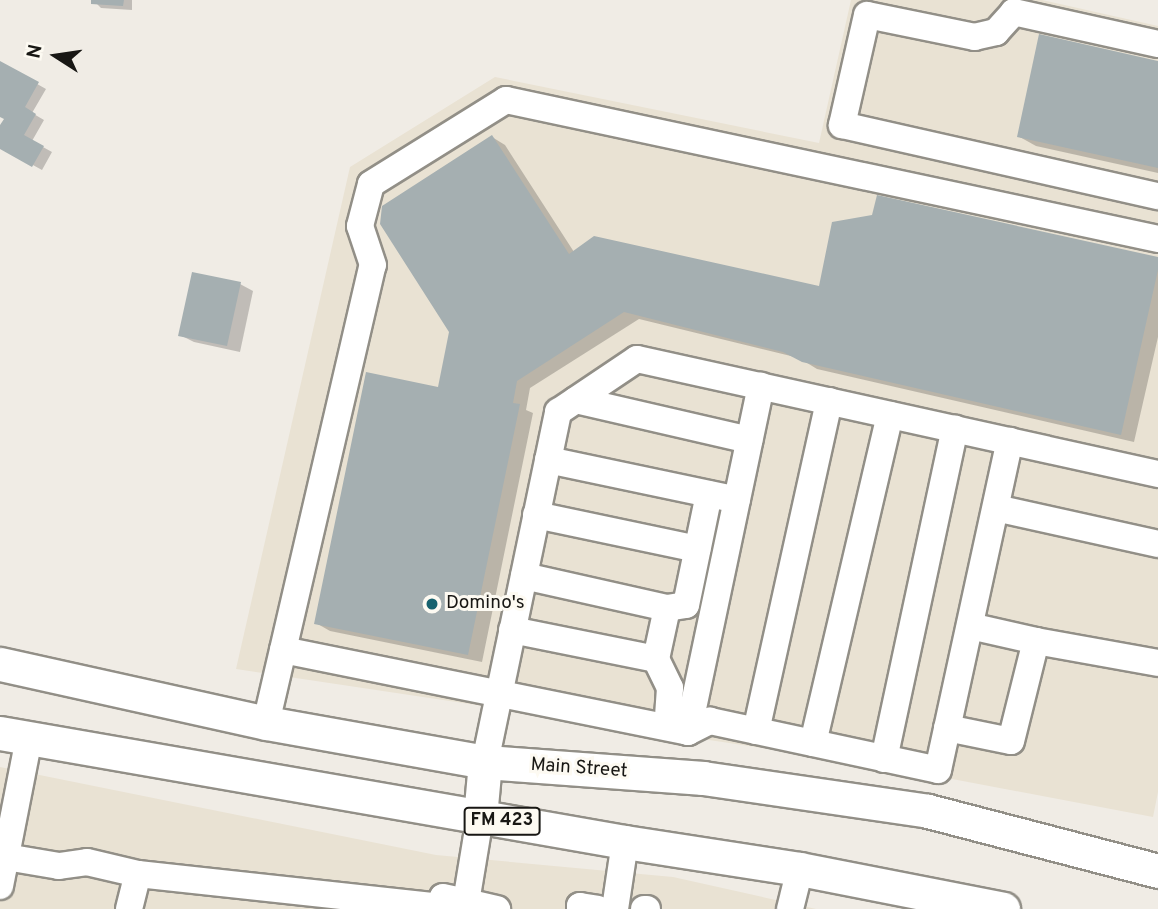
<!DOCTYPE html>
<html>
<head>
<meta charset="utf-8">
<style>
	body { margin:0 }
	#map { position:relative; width:1158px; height:909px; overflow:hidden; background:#f0ece5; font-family:Overpass,sans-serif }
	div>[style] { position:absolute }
	.built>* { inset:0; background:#e9e2d3 }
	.shadow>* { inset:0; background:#0003 }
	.building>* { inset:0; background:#a5afb1 }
	.roads { filter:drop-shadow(2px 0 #928f87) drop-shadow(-2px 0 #928f87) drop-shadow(0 2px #928f87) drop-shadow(0 -2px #928f87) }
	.minor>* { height:26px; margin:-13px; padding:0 13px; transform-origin:13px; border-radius:13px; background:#fff }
	.major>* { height:33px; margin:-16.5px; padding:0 16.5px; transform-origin:16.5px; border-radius:16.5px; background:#fff }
	.dots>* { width:19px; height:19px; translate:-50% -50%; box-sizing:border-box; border:4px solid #fdfaf2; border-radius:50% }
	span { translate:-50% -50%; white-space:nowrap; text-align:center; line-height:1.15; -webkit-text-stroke:6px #fdfaf2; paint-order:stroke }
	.shield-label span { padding:2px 5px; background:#fdfaf2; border:2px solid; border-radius:5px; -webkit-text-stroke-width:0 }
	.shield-label { font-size:18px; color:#181714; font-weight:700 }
	.poi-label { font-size:19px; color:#181714 }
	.left { translate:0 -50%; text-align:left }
	.street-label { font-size:19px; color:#181714 }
	.north { position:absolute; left:21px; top:21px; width:70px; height:70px; -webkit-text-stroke:5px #fdfaf2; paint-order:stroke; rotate:282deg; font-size:19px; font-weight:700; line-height:28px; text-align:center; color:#181714 }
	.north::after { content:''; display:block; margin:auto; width:24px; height:32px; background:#181714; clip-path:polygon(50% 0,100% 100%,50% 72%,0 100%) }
</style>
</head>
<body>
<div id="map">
	<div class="built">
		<i style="clip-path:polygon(851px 0,1042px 0,1158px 26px,1158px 792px,1153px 817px,889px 767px,236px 669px,350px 167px,495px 77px,819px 143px)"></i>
		<i style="clip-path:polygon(0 767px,436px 855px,673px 877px,816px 909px,0 909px)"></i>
	</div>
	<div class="shadow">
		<i style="clip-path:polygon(93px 0,132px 0,132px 10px,101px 8px)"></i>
		<i style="clip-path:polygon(1158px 62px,1158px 173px,1036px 146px,1018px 136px)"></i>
		<i style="clip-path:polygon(0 63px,46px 89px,32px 113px,44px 120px,32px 141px,52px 152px,42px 170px,0 147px,0 129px,6px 118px,0 114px)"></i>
		<i style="clip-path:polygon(492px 137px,505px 145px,574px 252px,820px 288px,1158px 258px,1158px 337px,1134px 442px,817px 369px,799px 358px,639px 319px,530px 388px,526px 410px,533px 413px,482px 662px,330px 631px,316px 623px,439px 389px)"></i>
		<i style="clip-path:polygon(240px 284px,253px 291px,240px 352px,194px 342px,180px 335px)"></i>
	</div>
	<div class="building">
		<i style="clip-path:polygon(91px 0,124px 0,123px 6px,91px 4px)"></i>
		<i style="clip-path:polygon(1039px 34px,1158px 61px,1158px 168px,1017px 137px)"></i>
		<i style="clip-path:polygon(0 61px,39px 82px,25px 107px,36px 114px,24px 135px,44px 146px,32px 167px,0 149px,0 125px,4px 119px,0 117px)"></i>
		<i style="clip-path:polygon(492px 135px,569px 254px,594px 236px,819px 286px,832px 222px,872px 215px,877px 195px,1158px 257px,1158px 270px,1121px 435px,802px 362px,783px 352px,624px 312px,517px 381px,513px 403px,520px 404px,468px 655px,314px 624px,366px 372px,438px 387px,449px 332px,380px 224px,382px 206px)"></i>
		<i style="clip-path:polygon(192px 272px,241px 282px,227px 346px,178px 336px)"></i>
	</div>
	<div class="roads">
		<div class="minor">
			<i style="left:1158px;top:44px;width:148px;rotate:-167.5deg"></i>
			<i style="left:1014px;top:12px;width:27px;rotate:132deg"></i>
			<i style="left:996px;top:32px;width:22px;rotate:167deg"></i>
			<i style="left:975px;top:37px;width:110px;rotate:-168.5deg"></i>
			<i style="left:867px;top:15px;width:113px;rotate:102.8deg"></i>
			<i style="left:842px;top:125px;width:324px;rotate:12.7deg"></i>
			<i style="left:576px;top:400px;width:178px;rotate:13deg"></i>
			<i style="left:548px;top:460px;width:193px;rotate:11.9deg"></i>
			<i style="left:996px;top:508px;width:166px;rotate:12.5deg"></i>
			<i style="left:536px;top:515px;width:165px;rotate:11.9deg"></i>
			<i style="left:524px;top:576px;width:147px;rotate:12.6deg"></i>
			<i style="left:970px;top:626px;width:68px;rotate:12.8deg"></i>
			<i style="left:512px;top:630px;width:147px;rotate:11.4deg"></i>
			<i style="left:656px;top:659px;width:32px;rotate:64deg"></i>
			<i style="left:670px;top:688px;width:39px;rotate:94deg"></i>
			<i style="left:283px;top:650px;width:413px;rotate:11.4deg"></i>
			<i style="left:688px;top:732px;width:25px;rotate:-27deg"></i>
			<i style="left:710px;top:721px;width:233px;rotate:12.1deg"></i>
			<i style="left:938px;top:770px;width:337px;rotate:-77.7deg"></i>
			<i style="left:656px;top:659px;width:52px;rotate:-77.8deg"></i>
			<i style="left:667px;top:608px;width:19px;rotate:-9deg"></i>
			<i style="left:686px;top:605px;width:113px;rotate:-78.3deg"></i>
			<i style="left:266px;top:723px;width:470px;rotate:-76.9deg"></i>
			<i style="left:373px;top:265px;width:41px;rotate:-108.4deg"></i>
			<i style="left:360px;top:226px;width:43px;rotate:-75.3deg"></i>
			<i style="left:371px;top:184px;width:159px;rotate:-31.9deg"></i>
			<i style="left:506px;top:100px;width:667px;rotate:12.03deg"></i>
			<i style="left:947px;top:728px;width:65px;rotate:11.5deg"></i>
			<i style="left:1011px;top:741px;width:103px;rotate:-76deg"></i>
			<i style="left:1036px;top:641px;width:124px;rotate:10.2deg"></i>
			<i style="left:756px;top:731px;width:338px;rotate:-77.5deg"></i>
			<i style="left:688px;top:732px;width:354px;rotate:-78.1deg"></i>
			<i style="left:813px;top:743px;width:337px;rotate:-76.8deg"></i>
			<i style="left:884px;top:759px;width:338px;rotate:-77.9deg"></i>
			<i style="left:485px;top:762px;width:358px;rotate:-78.2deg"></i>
			<i style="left:558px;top:412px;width:95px;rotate:-33.9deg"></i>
			<i style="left:637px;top:359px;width:534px;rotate:12.45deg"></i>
			<i style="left:0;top:856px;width:60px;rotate:9.6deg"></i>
			<i style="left:59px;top:866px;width:28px;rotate:-8deg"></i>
			<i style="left:87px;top:862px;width:52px;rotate:13.2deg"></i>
			<i style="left:138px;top:874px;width:305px;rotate:6.2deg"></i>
			<i style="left:0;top:886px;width:151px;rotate:-78.9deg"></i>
			<i style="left:466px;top:902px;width:32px;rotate:13deg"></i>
			<i style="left:129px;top:909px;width:36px;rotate:-76deg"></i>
			<i style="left:440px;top:909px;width:12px;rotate:-76deg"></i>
			<i style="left:443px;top:897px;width:24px;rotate:12deg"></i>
			<i style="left:466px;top:902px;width:86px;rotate:-80.6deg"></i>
			<i style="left:580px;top:909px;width:3px;rotate:-90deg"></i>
			<i style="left:580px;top:906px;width:18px;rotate:9deg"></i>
			<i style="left:615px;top:909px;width:68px;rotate:-81.5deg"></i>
			<i style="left:644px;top:909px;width:3px"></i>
			<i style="left:790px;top:909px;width:41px;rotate:-76deg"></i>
		</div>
		<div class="major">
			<i style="left:0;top:664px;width:272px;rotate:12.5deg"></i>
			<i style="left:266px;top:723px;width:222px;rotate:10.1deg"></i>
			<i style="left:485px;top:762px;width:219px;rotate:4.2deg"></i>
			<i style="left:703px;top:778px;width:227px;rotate:8.3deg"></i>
			<i style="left:928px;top:811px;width:238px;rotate:14.6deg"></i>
			<i style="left:0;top:733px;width:634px;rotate:9.89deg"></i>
			<i style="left:625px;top:842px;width:177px;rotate:8.8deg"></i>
			<i style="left:800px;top:869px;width:207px;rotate:11.1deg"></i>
			<i style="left:480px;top:817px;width:55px;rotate:-84.8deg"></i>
		</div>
	</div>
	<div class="dots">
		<i style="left:432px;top:604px;background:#17626e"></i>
	</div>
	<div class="shield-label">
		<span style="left:502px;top:821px">FM 423</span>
	</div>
	<div class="poi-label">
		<span class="left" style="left:446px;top:604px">Domino's</span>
	</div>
	<div class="street-label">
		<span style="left:579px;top:769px;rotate:4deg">Main Street</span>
	</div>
	<div class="north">N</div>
</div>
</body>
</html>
